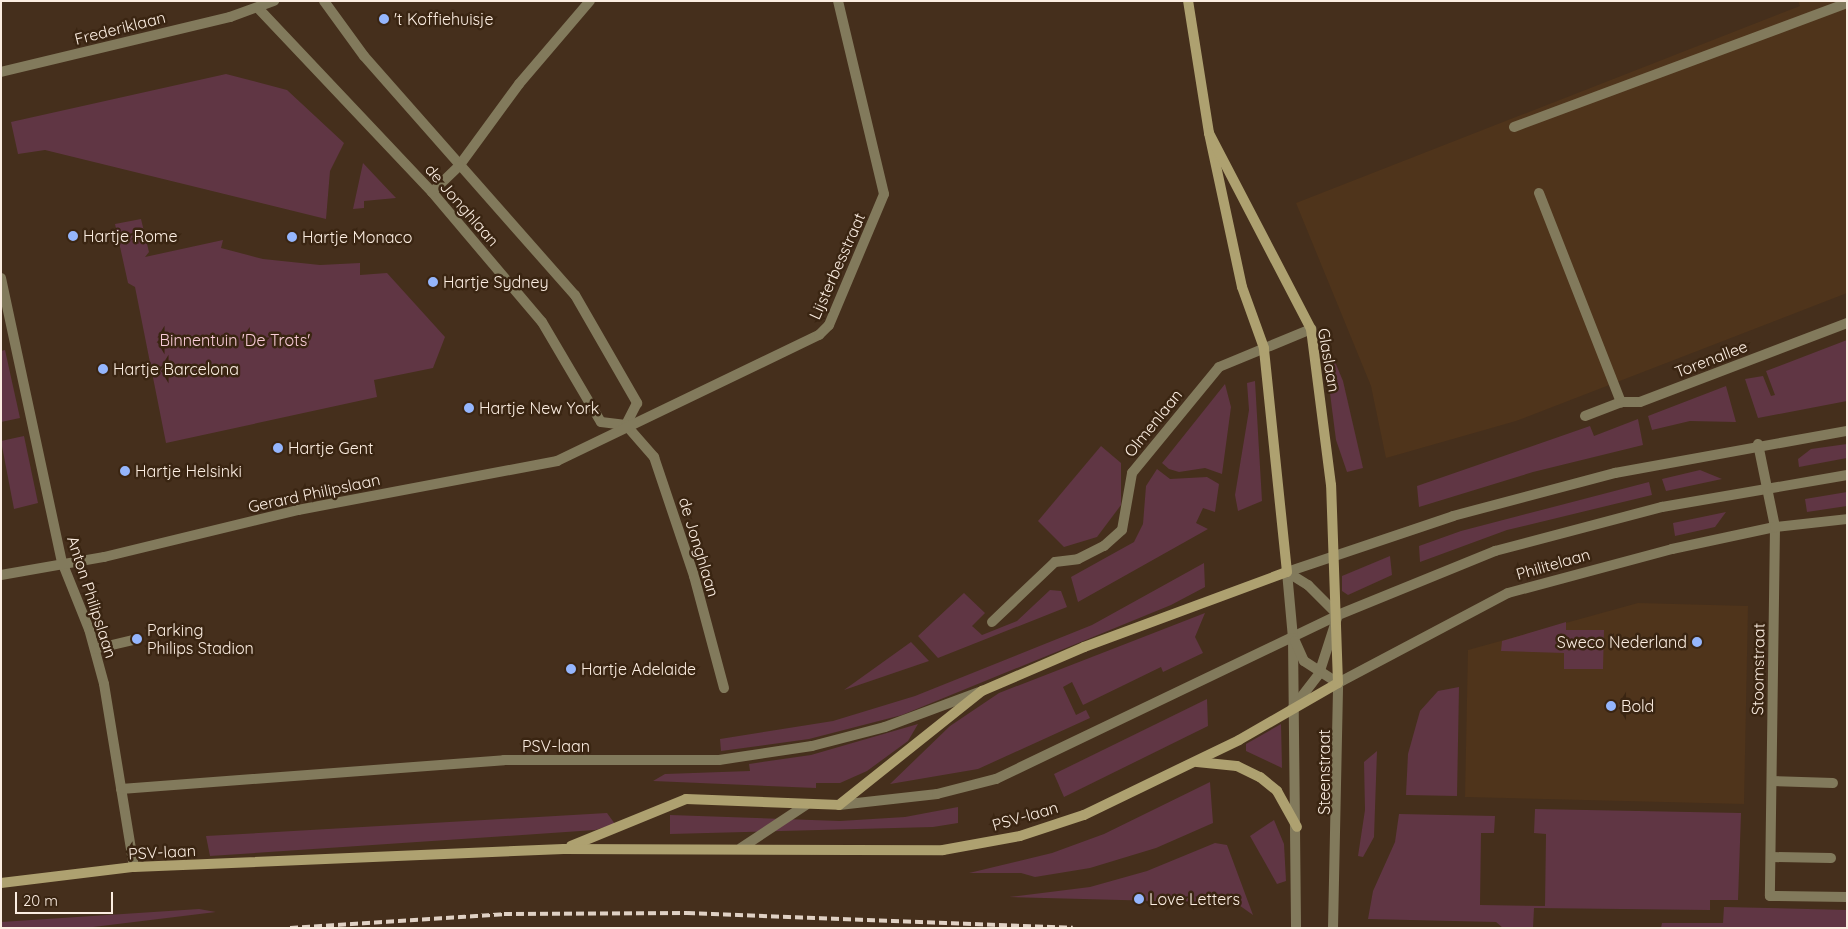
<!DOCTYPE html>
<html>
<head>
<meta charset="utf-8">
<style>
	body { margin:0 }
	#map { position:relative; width:1848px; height:929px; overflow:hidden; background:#452f1c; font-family:Quicksand,sans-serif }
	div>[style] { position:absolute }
	.built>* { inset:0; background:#4f341b }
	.green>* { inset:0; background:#603644 }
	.service>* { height:10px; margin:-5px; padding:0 5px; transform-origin:5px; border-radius:5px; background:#827a5c }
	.minor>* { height:10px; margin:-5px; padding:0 5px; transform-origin:5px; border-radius:5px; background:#827a5c }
	.tertiary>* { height:10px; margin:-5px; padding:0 5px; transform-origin:5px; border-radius:5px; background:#827a5c }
	.secondary>* { height:10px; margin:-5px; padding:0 5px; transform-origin:5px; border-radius:5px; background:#aea170 }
	.rail>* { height:4px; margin-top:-2px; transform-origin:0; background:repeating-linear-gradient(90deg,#e0d1c4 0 8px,transparent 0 12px) }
	.dots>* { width:14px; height:14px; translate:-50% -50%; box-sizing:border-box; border:2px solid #3a2512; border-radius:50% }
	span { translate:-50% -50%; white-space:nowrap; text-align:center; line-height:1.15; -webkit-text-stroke:5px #3a2512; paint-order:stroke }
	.poi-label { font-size:16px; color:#fbede1 }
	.left { translate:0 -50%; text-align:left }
	.right { translate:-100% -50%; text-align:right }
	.street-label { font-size:16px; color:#fbede1 }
	.park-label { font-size:16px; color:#f9ccd8 }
	.frame { position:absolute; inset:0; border:2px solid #fbede1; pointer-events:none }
	.scale { position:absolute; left:15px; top:892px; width:98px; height:22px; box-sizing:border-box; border:2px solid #fbede1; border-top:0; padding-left:6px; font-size:15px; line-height:18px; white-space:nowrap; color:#fbede1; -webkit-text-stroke:4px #3a2512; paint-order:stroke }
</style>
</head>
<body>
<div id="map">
	<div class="built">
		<i style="clip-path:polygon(1798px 1px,1847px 1px,1847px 293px,1516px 421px,1386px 458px,1371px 386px,1296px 203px,1800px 6px)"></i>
		<i style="clip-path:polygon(1638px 603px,1748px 606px,1744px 804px,1465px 797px,1468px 650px)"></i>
	</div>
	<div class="green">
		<i style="clip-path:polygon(226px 74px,287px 90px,344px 143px,330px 171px,326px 219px,45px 150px,18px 154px,11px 122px)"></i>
		<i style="clip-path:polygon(363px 163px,378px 179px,396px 198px,364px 201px,364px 208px,353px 209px)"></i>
		<i style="clip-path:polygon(141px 219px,149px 252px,145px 257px,223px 240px,221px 248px,263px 259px,320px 265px,360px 263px,360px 275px,387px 273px,445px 337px,433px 368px,374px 380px,377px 397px,166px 443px,135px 287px,128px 283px,115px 224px)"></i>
		<i style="clip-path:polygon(1322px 331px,1343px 381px,1363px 468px,1347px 472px,1336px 440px)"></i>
		<i style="clip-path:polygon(1847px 340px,1847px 401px,1758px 418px,1745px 379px,1763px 376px,1771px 396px,1775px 395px,1766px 371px)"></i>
		<i style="clip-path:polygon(5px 350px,20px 418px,1px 422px,1px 351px)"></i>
		<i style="clip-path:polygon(1255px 381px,1262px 501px,1238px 511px,1235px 495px,1249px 410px,1247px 383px)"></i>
		<i style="clip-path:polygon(1225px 384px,1231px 407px,1222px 474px,1205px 468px,1179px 472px,1169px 469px,1162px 463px)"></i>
		<i style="clip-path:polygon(1726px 386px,1736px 422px,1690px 421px,1652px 430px,1648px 416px)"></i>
		<i style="clip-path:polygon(1638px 419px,1643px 445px,1533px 472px,1419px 507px,1417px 486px,1590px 426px,1594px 436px)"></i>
		<i style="clip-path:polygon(24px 436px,38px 503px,14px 509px,1px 441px)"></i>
		<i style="clip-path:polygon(1847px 444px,1847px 458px,1799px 467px,1798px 459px,1811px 449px)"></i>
		<i style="clip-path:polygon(1101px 446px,1121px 463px,1121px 505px,1097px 537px,1064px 547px,1038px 521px)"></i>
		<i style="clip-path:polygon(1157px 469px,1170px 479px,1207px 477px,1219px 484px,1215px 512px,1203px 508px,1196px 523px,1208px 529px,1078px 602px,1071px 577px,1134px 542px,1143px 524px,1146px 486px)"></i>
		<i style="clip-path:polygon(1700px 470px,1722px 479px,1666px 491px,1662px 479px)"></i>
		<i style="clip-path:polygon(1649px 482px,1652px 495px,1507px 530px,1420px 562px,1419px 546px,1461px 531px)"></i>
		<i style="clip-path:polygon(1847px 492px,1847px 506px,1807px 512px,1805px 499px)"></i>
		<i style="clip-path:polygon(1726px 512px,1715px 527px,1675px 536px,1673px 523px)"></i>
		<i style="clip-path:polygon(1390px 556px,1392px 575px,1348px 595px,1342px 591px,1342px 576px)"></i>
		<i style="clip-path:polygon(1204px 563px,1205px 587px,1171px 605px,902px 715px,809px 739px,721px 751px,720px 739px,833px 721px,915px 696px,1092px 625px)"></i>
		<i style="clip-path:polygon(1050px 590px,1061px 591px,1067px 607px,938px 658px,918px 636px,964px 593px,985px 613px,972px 626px,982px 635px,1017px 621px)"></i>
		<i style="clip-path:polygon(1205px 613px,1195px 637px,1203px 653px,1163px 672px,1161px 667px,1083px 705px,1072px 682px,1063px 687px,1076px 715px,1086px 710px,1090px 718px,978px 769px,890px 784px,950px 726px,999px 693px)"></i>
		<i style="clip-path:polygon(1566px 622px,1566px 630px,1604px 630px,1603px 669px,1564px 669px,1564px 653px,1501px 651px,1502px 641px)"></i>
		<i style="clip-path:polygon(911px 642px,929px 661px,844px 690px)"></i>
		<i style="clip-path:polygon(1459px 687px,1457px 796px,1406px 795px,1408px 754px,1420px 711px,1438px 691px)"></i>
		<i style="clip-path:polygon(1207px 699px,1208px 726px,1064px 797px,1054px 774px)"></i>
		<i style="clip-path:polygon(918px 724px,908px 741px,867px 771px,840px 783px,816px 783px,816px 788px,653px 781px,665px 774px,750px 771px,749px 764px,811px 755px)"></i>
		<i style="clip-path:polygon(1281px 724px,1282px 768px,1246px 751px,1246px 744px)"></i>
		<i style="clip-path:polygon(1377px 751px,1374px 837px,1363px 857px,1358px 856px,1365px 810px,1364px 762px)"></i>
		<i style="clip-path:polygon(1210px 782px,1213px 823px,1156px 848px,1090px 868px,1035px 877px,1021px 873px,969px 873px,1052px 853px,1104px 834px)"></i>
		<i style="clip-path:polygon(958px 807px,958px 823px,933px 827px,670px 834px,670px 815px,840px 821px,905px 817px)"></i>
		<i style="clip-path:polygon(1535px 809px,1741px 813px,1738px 900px,1710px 900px,1710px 910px,1534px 908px,1533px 928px,1503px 928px,1496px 922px,1368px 919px,1373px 891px,1395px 842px,1399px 814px,1495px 816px,1494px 833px,1481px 833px,1480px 905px,1545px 906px,1546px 834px,1534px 833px)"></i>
		<i style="clip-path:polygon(607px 813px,615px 824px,595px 830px,210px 856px,206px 836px)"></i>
		<i style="clip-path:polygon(1274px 820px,1284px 844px,1286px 881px,1277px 884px,1250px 836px)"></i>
		<i style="clip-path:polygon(1215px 843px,1227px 845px,1253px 915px,1236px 903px,1009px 897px,1090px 887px,1147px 871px)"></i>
		<i style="clip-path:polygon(1724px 907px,1847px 910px,1847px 928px,1661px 928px,1662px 923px,1723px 923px)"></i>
		<i style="clip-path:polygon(199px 909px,216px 912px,85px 928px,1px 928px,1px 922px)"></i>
	</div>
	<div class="service">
		<i style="left:1514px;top:127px;width:355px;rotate:-20.4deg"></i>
		<i style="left:459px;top:166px;width:102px;rotate:-53.8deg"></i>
		<i style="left:519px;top:84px;width:109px;rotate:-49.5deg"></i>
		<i style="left:1539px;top:193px;width:225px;rotate:68.6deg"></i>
		<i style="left:1775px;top:527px;width:369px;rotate:90.8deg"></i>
		<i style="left:1770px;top:896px;width:77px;rotate:0.7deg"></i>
		<i style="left:62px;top:562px;width:72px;rotate:68.1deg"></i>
		<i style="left:89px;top:629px;width:57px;rotate:74.7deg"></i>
		<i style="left:104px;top:684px;width:185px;rotate:80.7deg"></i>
		<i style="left:95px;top:649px;width:43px;rotate:-13.4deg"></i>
		<i style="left:1772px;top:781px;width:61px;rotate:1.9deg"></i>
		<i style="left:839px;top:805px;width:99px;rotate:-6.4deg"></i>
		<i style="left:937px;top:794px;width:61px;rotate:-14.3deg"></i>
		<i style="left:996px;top:779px;width:379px;rotate:-25.6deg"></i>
		<i style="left:1338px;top:615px;width:170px;rotate:-22.2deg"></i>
		<i style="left:1495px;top:551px;width:173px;rotate:-14.8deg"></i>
		<i style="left:1662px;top:507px;width:188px;rotate:-9.8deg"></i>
		<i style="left:741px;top:848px;width:78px;rotate:-33.5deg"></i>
		<i style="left:1771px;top:857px;width:60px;rotate:1deg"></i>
	</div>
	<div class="minor">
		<i style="left:324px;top:1px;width:68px;rotate:54deg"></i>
		<i style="left:364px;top:56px;width:319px;rotate:48.6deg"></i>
		<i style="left:575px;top:295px;width:125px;rotate:60.1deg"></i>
		<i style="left:637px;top:403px;width:25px;rotate:117deg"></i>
		<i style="left:258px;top:8px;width:253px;rotate:46.6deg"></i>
		<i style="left:432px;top:192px;width:170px;rotate:49.8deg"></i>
		<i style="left:542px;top:322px;width:116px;rotate:59.5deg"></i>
		<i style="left:601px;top:422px;width:25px;rotate:7deg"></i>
		<i style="left:626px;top:425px;width:43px;rotate:48.8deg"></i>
		<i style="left:654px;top:457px;width:126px;rotate:71.4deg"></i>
		<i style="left:694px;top:576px;width:116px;rotate:75deg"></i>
		<i style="left:432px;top:192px;width:37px;rotate:-44deg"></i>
		<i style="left:1px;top:278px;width:290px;rotate:77.9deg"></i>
		<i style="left:1585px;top:416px;width:39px;rotate:-21deg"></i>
		<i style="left:1621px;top:402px;width:19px"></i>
		<i style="left:1640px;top:402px;width:222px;rotate:-20.9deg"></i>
		<i style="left:1758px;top:444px;width:85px;rotate:78.4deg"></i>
		<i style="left:1px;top:575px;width:105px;rotate:-9.9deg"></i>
		<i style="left:104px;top:557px;width:200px;rotate:-13.6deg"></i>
		<i style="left:298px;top:510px;width:264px;rotate:-10.7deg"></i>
		<i style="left:557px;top:461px;width:291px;rotate:-25.7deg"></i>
		<i style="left:819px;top:335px;width:14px;rotate:-45deg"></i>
		<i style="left:829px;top:325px;width:142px;rotate:-67.2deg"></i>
		<i style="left:884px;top:194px;width:198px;rotate:-103.4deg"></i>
		<i style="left:992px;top:622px;width:87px;rotate:-43.6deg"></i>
		<i style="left:1055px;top:562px;width:23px;rotate:-7deg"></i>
		<i style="left:1078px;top:559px;width:29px;rotate:-27deg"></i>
		<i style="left:1104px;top:546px;width:24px;rotate:-42deg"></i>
		<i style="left:1122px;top:530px;width:58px;rotate:-80deg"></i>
		<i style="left:1132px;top:473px;width:137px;rotate:-50.6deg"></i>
		<i style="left:1219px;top:367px;width:100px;rotate:-22.4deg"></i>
		<i style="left:121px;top:789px;width:384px;rotate:-4.3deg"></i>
		<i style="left:504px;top:760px;width:215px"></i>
		<i style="left:719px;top:760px;width:94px;rotate:-8.6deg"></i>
		<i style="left:812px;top:746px;width:75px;rotate:-14.6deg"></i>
		<i style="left:885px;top:727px;width:100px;rotate:-20.4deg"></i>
	</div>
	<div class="tertiary">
		<i style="left:1px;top:72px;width:236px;rotate:-13.5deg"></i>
		<i style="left:230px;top:17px;width:47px;rotate:-20deg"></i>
		<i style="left:1287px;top:572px;width:175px;rotate:-18.6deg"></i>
		<i style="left:1453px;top:516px;width:168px;rotate:-14.9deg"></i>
		<i style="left:1615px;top:473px;width:236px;rotate:-10.3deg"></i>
		<i style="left:1287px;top:572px;width:66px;rotate:84.8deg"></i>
		<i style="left:1293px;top:638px;width:290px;rotate:89.4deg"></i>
		<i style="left:1287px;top:572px;width:25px;rotate:32deg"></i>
		<i style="left:1308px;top:585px;width:42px;rotate:45deg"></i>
		<i style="left:1338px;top:615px;width:62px;rotate:107.9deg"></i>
		<i style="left:1319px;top:674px;width:44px;rotate:127.6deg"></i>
		<i style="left:1295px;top:641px;width:22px;rotate:66deg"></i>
		<i style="left:1304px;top:661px;width:40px;rotate:32.9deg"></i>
		<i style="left:1338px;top:683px;width:192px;rotate:-27.9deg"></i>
		<i style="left:1508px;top:593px;width:170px;rotate:-15deg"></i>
		<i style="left:1672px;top:549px;width:105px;rotate:-12.1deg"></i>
		<i style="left:1775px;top:527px;width:72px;rotate:-6.3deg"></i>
		<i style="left:1333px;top:928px;width:245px;rotate:-88.8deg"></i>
	</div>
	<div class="secondary">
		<i style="left:1197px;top:762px;width:40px;rotate:5.7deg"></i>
		<i style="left:1237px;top:766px;width:25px;rotate:26deg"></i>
		<i style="left:1260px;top:777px;width:22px;rotate:39deg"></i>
		<i style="left:1277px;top:791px;width:41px;rotate:60.9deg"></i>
		<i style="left:571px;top:846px;width:124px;rotate:-22.2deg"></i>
		<i style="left:686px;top:799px;width:153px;rotate:2.2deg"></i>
		<i style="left:839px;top:805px;width:183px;rotate:-38.6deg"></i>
		<i style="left:982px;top:691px;width:111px;rotate:-23.3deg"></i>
		<i style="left:1084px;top:647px;width:216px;rotate:-20.3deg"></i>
		<i style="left:1287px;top:572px;width:225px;rotate:-95.9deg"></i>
		<i style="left:1264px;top:348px;width:65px;rotate:-109.8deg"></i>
		<i style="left:1242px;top:287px;width:157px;rotate:-102.1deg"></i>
		<i style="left:1209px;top:133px;width:134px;rotate:-99deg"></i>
		<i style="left:1px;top:883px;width:134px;rotate:-6.9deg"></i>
		<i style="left:134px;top:867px;width:430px;rotate:-2.4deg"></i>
		<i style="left:564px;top:849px;width:379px;rotate:0.2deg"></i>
		<i style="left:943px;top:850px;width:78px;rotate:-10.3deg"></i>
		<i style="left:1020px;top:836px;width:67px;rotate:-18.2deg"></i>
		<i style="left:1084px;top:815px;width:172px;rotate:-25.8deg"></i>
		<i style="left:1239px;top:740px;width:114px;rotate:-29.9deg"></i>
		<i style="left:1338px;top:683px;width:198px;rotate:-92deg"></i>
		<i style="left:1331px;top:485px;width:157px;rotate:-97.3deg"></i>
		<i style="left:1311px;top:329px;width:221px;rotate:-117.5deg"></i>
	</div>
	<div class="rail">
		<i style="left:290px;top:928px;width:214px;rotate:-3.7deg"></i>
		<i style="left:504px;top:914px;width:183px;rotate:-0.3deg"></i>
		<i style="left:687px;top:913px;width:386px;rotate:2.2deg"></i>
	</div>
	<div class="dots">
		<i style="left:384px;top:19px;background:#95b6fd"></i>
		<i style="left:73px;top:236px;background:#95b6fd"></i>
		<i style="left:292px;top:237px;background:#95b6fd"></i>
		<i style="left:433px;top:282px;background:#95b6fd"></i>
		<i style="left:103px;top:369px;background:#95b6fd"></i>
		<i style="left:469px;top:408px;background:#95b6fd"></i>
		<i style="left:278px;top:448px;background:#95b6fd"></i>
		<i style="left:125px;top:471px;background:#95b6fd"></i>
		<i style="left:137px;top:639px;background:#95b6fd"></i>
		<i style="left:1697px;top:642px;background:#95b6fd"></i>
		<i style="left:571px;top:669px;background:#95b6fd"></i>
		<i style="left:1611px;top:706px;background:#95b6fd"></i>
		<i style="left:1139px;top:899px;background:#95b6fd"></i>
	</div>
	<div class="poi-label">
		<span class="left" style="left:394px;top:19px">'t Koffiehuisje</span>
		<span class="left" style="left:83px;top:236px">Hartje Rome</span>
		<span class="left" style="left:302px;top:237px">Hartje Monaco</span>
		<span class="left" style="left:443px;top:282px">Hartje Sydney</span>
		<span class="left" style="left:113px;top:369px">Hartje Barcelona</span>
		<span class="left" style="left:479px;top:408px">Hartje New York</span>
		<span class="left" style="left:288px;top:448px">Hartje Gent</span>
		<span class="left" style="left:135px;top:471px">Hartje Helsinki</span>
		<span class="left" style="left:147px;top:639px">Parking<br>Philips Stadion</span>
		<span class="right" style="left:1687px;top:642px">Sweco Nederland</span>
		<span class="left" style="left:581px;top:669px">Hartje Adelaide</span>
		<span class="left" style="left:1621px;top:706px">Bold</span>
		<span class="left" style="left:1149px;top:899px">Love Letters</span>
	</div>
	<div class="street-label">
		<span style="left:120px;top:28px;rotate:-14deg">Frederiklaan</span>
		<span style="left:462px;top:205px;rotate:49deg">de Jonghlaan</span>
		<span style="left:837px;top:266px;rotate:-66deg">Lijsterbesstraat</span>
		<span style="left:1711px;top:359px;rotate:-21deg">Torenallee</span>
		<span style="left:1329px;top:360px;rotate:80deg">Glaslaan</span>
		<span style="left:1153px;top:423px;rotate:-51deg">Olmenlaan</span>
		<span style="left:314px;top:493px;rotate:-12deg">Gerard Philipslaan</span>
		<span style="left:699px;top:547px;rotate:73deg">de Jonghlaan</span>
		<span style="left:1553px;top:564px;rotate:-16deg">Philitelaan</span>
		<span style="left:92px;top:597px;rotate:72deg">Anton Philipslaan</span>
		<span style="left:1758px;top:669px;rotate:-89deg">Stoomstraat</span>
		<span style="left:556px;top:746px">PSV-laan</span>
		<span style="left:1324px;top:772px;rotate:-90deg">Steenstraat</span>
		<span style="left:1025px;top:816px;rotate:-16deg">PSV-laan</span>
		<span style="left:162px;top:852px;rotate:-3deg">PSV-laan</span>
	</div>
	<div class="park-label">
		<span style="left:235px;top:340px">Binnentuin 'De Trots'</span>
	</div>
	<div class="frame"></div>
	<div class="scale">20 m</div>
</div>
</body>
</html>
